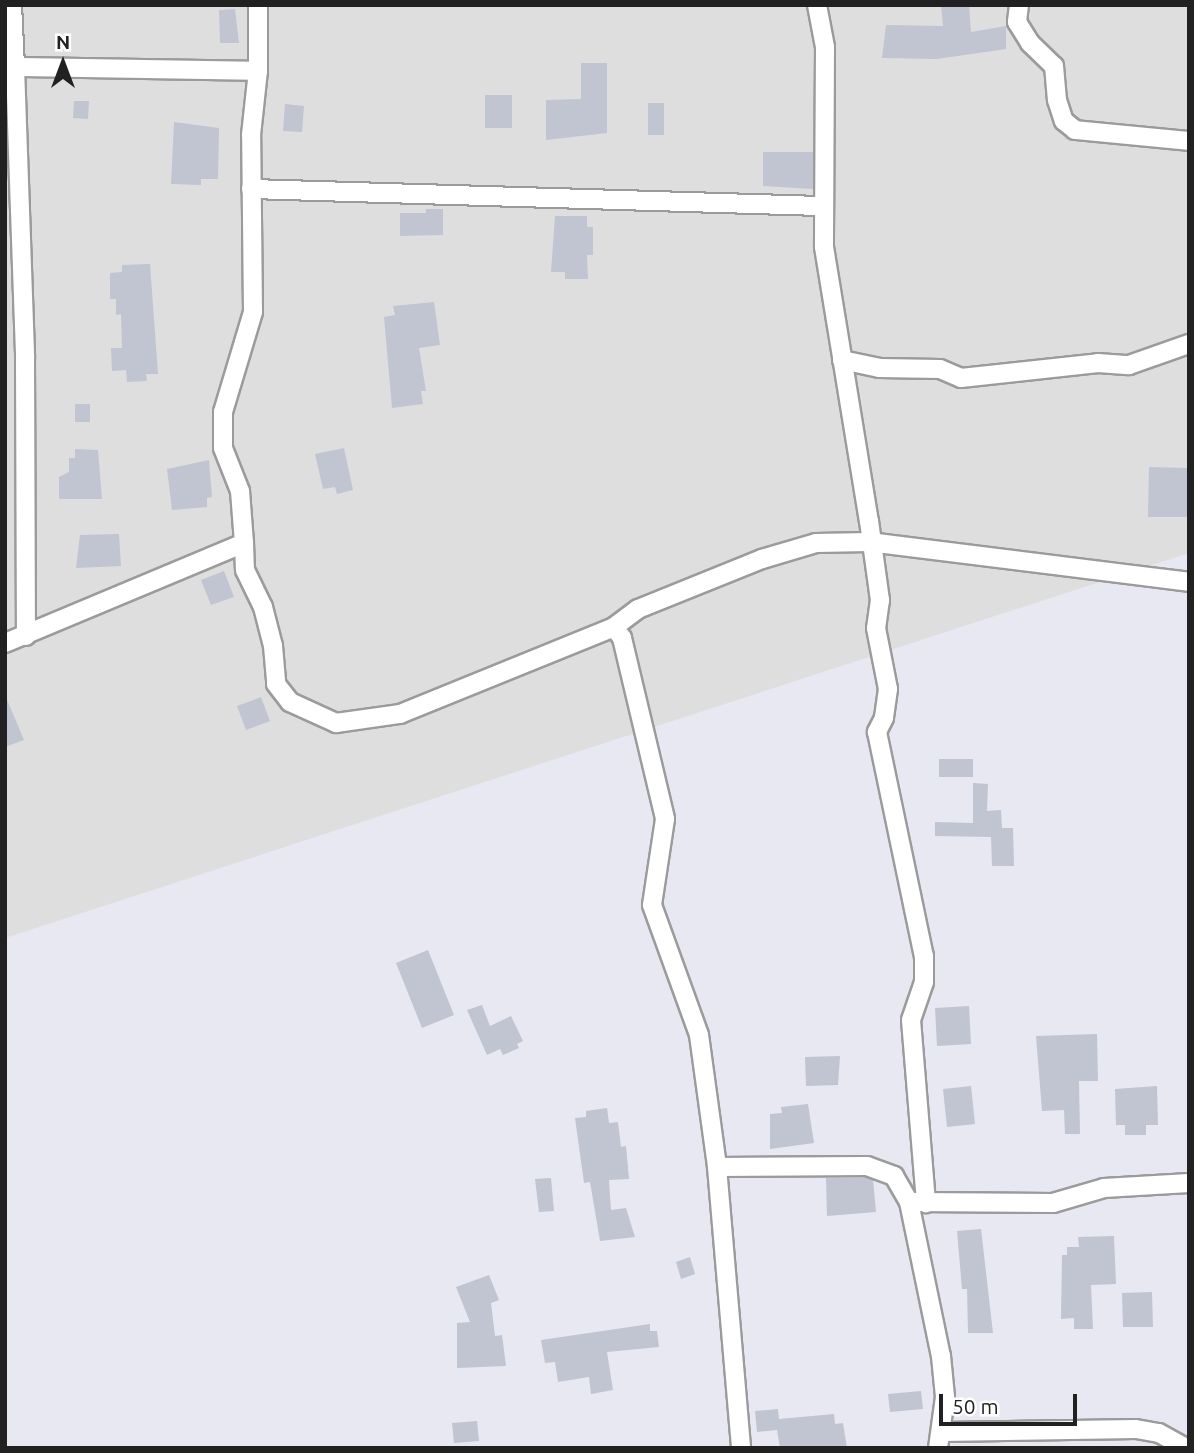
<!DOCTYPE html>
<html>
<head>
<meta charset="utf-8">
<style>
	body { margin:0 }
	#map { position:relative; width:1194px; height:1453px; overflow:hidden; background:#e7e8f1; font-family:Ubuntu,sans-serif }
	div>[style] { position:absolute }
	.residential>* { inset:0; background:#dededf }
	.building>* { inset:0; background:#c0c5d1 }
	.roads { filter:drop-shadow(2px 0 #9b9b9b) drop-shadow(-2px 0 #9b9b9b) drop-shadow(0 2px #9b9b9b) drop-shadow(0 -2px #9b9b9b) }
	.minor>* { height:18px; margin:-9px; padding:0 9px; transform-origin:9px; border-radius:9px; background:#fff }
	span { translate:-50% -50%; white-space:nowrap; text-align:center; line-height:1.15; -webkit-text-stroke:5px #fff; paint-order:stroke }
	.frame { position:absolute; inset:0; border:7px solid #212121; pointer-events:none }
	.north { position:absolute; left:28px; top:28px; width:70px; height:70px; -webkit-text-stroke:5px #fff; paint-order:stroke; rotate:0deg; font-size:19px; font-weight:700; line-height:28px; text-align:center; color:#212121 }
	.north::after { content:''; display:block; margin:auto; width:24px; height:32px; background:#212121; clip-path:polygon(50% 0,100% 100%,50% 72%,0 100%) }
	.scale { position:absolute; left:939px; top:1394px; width:138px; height:32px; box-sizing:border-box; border:4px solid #212121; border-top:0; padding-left:9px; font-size:21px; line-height:24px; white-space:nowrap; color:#212121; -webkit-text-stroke:5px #fff; paint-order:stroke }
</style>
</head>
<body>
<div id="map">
	<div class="residential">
		<i style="clip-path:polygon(5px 5px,1189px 5px,1189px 553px,5px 938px)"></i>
	</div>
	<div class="building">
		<i style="clip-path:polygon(941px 5px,969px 5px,971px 32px,1006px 26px,1006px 49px,937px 59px,882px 58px,886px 25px,943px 26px)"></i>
		<i style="clip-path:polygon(235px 9px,239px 43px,220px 43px,219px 10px)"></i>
		<i style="clip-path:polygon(581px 63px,607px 63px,607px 133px,546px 140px,546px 100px,581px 99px)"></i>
		<i style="clip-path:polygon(485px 95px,512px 95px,512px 128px,485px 128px)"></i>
		<i style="clip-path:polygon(74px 101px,89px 101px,88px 119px,73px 118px)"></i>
		<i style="clip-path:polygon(648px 103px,664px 103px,664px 135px,648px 135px)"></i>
		<i style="clip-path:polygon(285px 104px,304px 106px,302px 132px,283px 131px)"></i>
		<i style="clip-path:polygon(174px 122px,219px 128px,218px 179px,201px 179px,201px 185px,171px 184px)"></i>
		<i style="clip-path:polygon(763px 152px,813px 152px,813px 189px,763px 186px)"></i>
		<i style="clip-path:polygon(426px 209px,443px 209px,443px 235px,400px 236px,400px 213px,426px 213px)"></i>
		<i style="clip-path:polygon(555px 216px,587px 216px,587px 227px,593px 227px,593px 255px,587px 255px,588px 279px,565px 279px,565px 272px,551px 272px)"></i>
		<i style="clip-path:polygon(150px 264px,158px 374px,146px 374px,147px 381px,127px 382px,126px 370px,112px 371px,111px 348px,122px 348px,121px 314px,116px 315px,116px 299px,110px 299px,110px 273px,122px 272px,122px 265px)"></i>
		<i style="clip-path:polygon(434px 302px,440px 345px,419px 348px,426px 391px,421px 391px,423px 404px,392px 408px,384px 317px,395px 315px,393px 306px)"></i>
		<i style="clip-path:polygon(75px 404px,90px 404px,90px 422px,75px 422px)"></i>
		<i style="clip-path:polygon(344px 448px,353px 490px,337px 494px,335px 487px,323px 489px,315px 454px)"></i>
		<i style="clip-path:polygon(75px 449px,98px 450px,102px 499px,59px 499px,59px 477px,69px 472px,69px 458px,75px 458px)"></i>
		<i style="clip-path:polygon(209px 460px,212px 497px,207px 498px,207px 507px,172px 510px,167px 469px)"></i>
		<i style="clip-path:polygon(1149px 467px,1189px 468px,1189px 517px,1148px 517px)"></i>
		<i style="clip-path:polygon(119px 534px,121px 566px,76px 568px,80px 535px)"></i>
		<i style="clip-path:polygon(224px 571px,234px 597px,211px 605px,201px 580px)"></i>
		<i style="clip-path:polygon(5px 695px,24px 740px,5px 747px)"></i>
		<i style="clip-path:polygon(261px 697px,270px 721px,246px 730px,237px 706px)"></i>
		<i style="clip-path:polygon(939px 759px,973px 759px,973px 777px,939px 777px)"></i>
		<i style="clip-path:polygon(973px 783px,988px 784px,987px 811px,1001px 810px,1002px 828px,1013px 828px,1014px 866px,992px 866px,991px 837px,935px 836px,935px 822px,973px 823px)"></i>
		<i style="clip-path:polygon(428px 950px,454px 1015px,422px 1028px,396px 963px)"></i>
		<i style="clip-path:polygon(482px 1005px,490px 1026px,511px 1016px,523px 1041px,517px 1044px,519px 1048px,503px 1055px,500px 1049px,487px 1055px,467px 1010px)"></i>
		<i style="clip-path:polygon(969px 1006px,971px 1044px,937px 1046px,935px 1008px)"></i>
		<i style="clip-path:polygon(1097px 1034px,1098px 1081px,1079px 1081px,1080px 1134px,1065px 1134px,1064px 1110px,1042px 1111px,1036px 1036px)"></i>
		<i style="clip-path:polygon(840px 1056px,838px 1085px,806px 1086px,805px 1057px)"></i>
		<i style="clip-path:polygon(971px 1086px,975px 1124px,947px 1127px,943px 1089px)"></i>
		<i style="clip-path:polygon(1157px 1086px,1158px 1125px,1146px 1125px,1146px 1135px,1125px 1135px,1125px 1125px,1116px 1125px,1115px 1089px)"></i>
		<i style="clip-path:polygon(808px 1104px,814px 1143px,770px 1149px,770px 1114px,782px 1113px,781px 1107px)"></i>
		<i style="clip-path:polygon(607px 1108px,609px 1123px,618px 1122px,621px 1147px,626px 1146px,629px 1179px,609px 1180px,611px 1210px,626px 1208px,635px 1237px,600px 1241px,590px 1182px,584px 1183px,575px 1118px,586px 1117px,586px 1111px)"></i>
		<i style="clip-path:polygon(865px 1177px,873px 1180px,876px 1212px,827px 1216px,826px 1178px)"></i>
		<i style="clip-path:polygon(551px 1178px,554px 1211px,539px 1212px,535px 1179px)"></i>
		<i style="clip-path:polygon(981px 1229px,993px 1333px,968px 1333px,967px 1289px,962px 1289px,957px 1231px)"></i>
		<i style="clip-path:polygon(1114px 1236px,1116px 1284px,1091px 1285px,1093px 1329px,1074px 1329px,1074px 1318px,1061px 1319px,1062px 1255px,1067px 1255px,1067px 1247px,1079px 1247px,1078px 1237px)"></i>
		<i style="clip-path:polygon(690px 1257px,695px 1274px,681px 1279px,676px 1262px)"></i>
		<i style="clip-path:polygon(489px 1275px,499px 1300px,491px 1303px,495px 1336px,502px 1335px,506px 1366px,457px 1368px,457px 1323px,470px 1322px,456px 1287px)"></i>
		<i style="clip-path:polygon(1152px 1292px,1153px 1327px,1123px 1327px,1122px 1293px)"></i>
		<i style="clip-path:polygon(650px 1324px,650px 1331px,657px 1331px,659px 1347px,607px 1352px,613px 1390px,591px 1394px,589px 1377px,558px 1382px,555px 1362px,545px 1363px,541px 1340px)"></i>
		<i style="clip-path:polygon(921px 1391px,923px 1409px,890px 1412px,888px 1394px)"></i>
		<i style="clip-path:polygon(778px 1409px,779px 1419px,834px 1414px,835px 1424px,843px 1423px,847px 1448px,780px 1448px,777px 1430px,757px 1432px,755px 1411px)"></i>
		<i style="clip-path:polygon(477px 1421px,479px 1441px,454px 1443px,452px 1423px)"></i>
	</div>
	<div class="roads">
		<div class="minor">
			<i style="left:12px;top:5px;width:62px;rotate:87.2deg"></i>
			<i style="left:15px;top:67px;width:243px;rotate:0.9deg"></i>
			<i style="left:817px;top:5px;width:43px;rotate:79.2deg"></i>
			<i style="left:825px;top:47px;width:200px;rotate:90.3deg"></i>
			<i style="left:824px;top:247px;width:278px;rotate:80.7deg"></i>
			<i style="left:869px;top:521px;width:80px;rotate:82.1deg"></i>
			<i style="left:880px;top:600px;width:28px;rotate:98deg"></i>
			<i style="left:876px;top:628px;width:62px;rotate:78.9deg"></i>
			<i style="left:888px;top:689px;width:29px;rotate:98deg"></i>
			<i style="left:884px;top:718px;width:16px;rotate:117deg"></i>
			<i style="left:877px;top:732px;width:229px;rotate:78.2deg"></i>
			<i style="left:924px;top:956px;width:26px;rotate:90deg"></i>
			<i style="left:924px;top:982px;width:40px;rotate:108.9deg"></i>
			<i style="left:911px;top:1020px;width:184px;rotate:85.3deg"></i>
			<i style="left:1019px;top:5px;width:17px;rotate:97deg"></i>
			<i style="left:1017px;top:22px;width:25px;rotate:58deg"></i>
			<i style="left:1030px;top:43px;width:33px;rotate:44deg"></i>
			<i style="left:1054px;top:66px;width:34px;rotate:85deg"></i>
			<i style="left:1057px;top:100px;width:22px;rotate:72deg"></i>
			<i style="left:1064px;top:121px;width:14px;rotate:39deg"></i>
			<i style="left:1075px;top:130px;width:115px;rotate:5.5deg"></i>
			<i style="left:15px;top:67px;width:292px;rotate:88deg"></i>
			<i style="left:25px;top:359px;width:277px;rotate:89.8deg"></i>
			<i style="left:251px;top:189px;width:571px;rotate:1.71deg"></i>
			<i style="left:842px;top:360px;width:38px;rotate:12deg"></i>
			<i style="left:879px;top:368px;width:61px;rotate:0.9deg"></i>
			<i style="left:940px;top:369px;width:23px;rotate:23deg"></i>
			<i style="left:961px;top:378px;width:138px;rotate:-6.2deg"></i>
			<i style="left:1098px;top:363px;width:31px;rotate:4deg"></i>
			<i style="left:1129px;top:365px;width:64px;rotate:-19.3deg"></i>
			<i style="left:244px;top:543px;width:27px;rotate:88deg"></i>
			<i style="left:245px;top:570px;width:41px;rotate:64.1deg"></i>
			<i style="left:263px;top:607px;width:40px;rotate:75.6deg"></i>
			<i style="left:273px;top:646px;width:38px;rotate:85deg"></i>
			<i style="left:276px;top:684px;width:23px;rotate:52deg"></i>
			<i style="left:290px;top:702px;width:51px;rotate:24.5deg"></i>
			<i style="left:336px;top:723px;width:65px;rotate:-8deg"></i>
			<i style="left:400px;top:714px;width:231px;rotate:-22.1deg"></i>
			<i style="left:614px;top:627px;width:30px;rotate:-37deg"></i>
			<i style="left:638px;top:609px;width:134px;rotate:-22deg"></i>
			<i style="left:762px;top:559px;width:56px;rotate:-16.5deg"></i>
			<i style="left:816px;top:543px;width:53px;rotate:-1.1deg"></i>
			<i style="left:869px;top:542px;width:322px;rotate:7.1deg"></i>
			<i style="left:614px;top:627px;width:14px;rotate:54deg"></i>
			<i style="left:622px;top:638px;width:186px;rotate:76.6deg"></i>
			<i style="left:665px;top:819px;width:87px;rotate:98.6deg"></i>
			<i style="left:652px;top:905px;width:138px;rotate:70.1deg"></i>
			<i style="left:699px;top:1035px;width:133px;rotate:82.2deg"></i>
			<i style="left:717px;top:1167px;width:282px;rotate:85.1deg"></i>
			<i style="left:5px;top:643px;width:259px;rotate:-22.7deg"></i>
			<i style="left:244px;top:543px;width:52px;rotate:-94.4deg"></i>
			<i style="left:240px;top:491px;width:46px;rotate:-111.6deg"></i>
			<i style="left:223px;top:448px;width:36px;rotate:-90deg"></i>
			<i style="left:223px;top:412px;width:104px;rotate:-73.3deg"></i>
			<i style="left:253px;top:312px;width:177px;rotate:-90.6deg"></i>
			<i style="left:251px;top:135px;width:64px;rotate:-83.8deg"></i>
			<i style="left:258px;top:71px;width:66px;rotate:-90deg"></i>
			<i style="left:717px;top:1167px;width:150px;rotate:-0.4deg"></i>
			<i style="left:867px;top:1166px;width:29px;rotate:20deg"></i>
			<i style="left:894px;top:1176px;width:30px;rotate:60deg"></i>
			<i style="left:909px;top:1202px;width:157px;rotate:78.3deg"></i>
			<i style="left:941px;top:1356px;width:41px;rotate:84.4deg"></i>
			<i style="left:945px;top:1397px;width:51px;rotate:97.8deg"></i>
			<i style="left:915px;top:1202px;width:138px;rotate:0.4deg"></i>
			<i style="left:1053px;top:1203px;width:53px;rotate:-16.4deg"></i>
			<i style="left:1104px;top:1188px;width:85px;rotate:-3.4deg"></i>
			<i style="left:942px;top:1432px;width:194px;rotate:-0.9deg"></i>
			<i style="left:1136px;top:1429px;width:23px;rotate:10deg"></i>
			<i style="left:1159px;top:1433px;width:31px;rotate:29deg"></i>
		</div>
	</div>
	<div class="frame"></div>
	<div class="north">N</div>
	<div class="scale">50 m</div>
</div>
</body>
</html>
